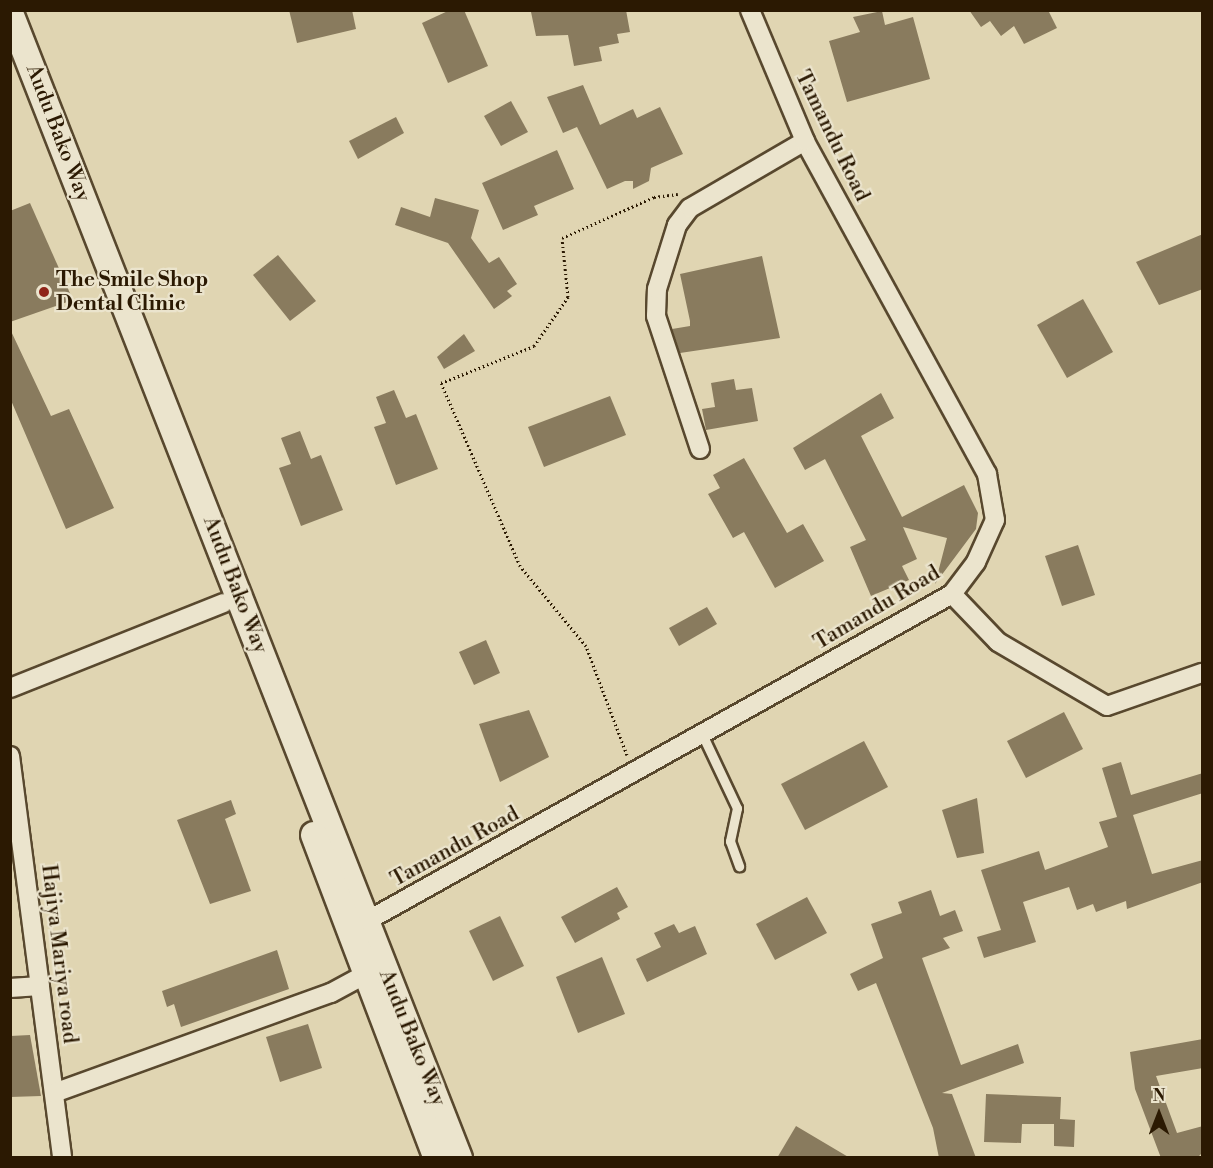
<!DOCTYPE html>
<html>
<head>
<meta charset="utf-8">
<style>
	body { margin:0 }
	#map { position:relative; width:1213px; height:1168px; overflow:hidden; background:#e0d5b2; font-family:"Libre Bodoni",serif }
	div>[style] { position:absolute }
	.building>* { inset:0; background:#897b5e }
	.path>* { height:3px; margin-top:-1.5px; transform-origin:0; background:repeating-linear-gradient(90deg,#2b1902 0 1.5px,transparent 0 4.5px) }
	.roads { filter:drop-shadow(2px 0 #58482e) drop-shadow(-2px 0 #58482e) drop-shadow(0 2px #58482e) drop-shadow(0 -2px #58482e) }
	.lane>* { height:9px; margin:-4.5px; padding:0 4.5px; transform-origin:4.5px; border-radius:4.5px; background:#ebe4cd }
	.street>* { height:18px; margin:-9px; padding:0 9px; transform-origin:9px; border-radius:9px; background:#ebe4cd }
	.secondary>* { height:26px; margin:-13px; padding:0 13px; transform-origin:13px; border-radius:13px; background:#ebe4cd }
	.dots>* { width:16px; height:16px; translate:-50% -50%; box-sizing:border-box; border:3px solid #ebe4cd; border-radius:50% }
	span { translate:-50% -50%; white-space:nowrap; text-align:center; line-height:1.15; -webkit-text-stroke:4.5px #ebe4cd; paint-order:stroke }
	.street-label { font-size:21px; color:#2b1902 }
	.poi-label { font-size:21px; color:#2b1902; font-weight:700 }
	.left { translate:0 -50%; text-align:left }
	.frame { position:absolute; inset:0; border:12px solid #2b1902; pointer-events:none }
	.north { position:absolute; left:1129px; top:1084px; width:60px; height:60px; -webkit-text-stroke:4px #ebe4cd; paint-order:stroke; rotate:0deg; font-size:16px; font-weight:700; line-height:24px; text-align:center; color:#2b1902 }
	.north::after { content:''; display:block; margin:auto; width:21px; height:27px; background:#2b1902; clip-path:polygon(50% 0,100% 100%,50% 72%,0 100%) }
</style>
</head>
<body>
<div id="map">
	<div class="building">
		<i style="clip-path:polygon(289px 10px,352px 10px,356px 29px,297px 43px)"></i>
		<i style="clip-path:polygon(450px 10px,464px 10px,488px 66px,448px 83px,422px 23px)"></i>
		<i style="clip-path:polygon(626px 10px,630px 32px,617px 34px,619px 43px,599px 47px,602px 61px,574px 66px,568px 35px,536px 36px,531px 12px)"></i>
		<i style="clip-path:polygon(969px 10px,1048px 10px,1057px 28px,1024px 44px,1014px 26px,1001px 36px,990px 21px,981px 27px)"></i>
		<i style="clip-path:polygon(882px 11px,885px 25px,913px 17px,930px 79px,847px 102px,829px 41px,860px 32px,853px 17px)"></i>
		<i style="clip-path:polygon(583px 85px,600px 125px,633px 109px,637px 118px,660px 107px,683px 154px,651px 168px,649px 181px,633px 189px,633px 181px,625px 181px,607px 189px,577px 127px,563px 133px,547px 97px)"></i>
		<i style="clip-path:polygon(511px 101px,528px 132px,501px 146px,484px 116px)"></i>
		<i style="clip-path:polygon(396px 117px,404px 133px,358px 159px,349px 141px)"></i>
		<i style="clip-path:polygon(557px 150px,574px 189px,534px 206px,538px 215px,503px 230px,482px 183px)"></i>
		<i style="clip-path:polygon(435px 198px,479px 210px,471px 238px,489px 263px,499px 257px,517px 284px,507px 291px,512px 296px,494px 309px,448px 243px,395px 225px,401px 207px,430px 217px)"></i>
		<i style="clip-path:polygon(30px 203px,73px 300px,10px 322px,10px 211px)"></i>
		<i style="clip-path:polygon(1203px 234px,1203px 289px,1159px 305px,1136px 262px)"></i>
		<i style="clip-path:polygon(278px 255px,316px 301px,290px 321px,253px 275px)"></i>
		<i style="clip-path:polygon(762px 256px,780px 338px,680px 353px,672px 329px,690px 326px,690px 321px,680px 274px)"></i>
		<i style="clip-path:polygon(1083px 299px,1113px 352px,1067px 378px,1037px 325px)"></i>
		<i style="clip-path:polygon(10px 329px,51px 416px,69px 409px,114px 508px,66px 529px,10px 398px)"></i>
		<i style="clip-path:polygon(464px 334px,475px 351px,444px 369px,437px 357px)"></i>
		<i style="clip-path:polygon(734px 379px,736px 390px,752px 388px,758px 421px,706px 430px,702px 409px,715px 407px,711px 383px)"></i>
		<i style="clip-path:polygon(394px 390px,406px 418px,416px 414px,438px 469px,396px 485px,374px 427px,386px 423px,376px 397px)"></i>
		<i style="clip-path:polygon(881px 393px,894px 418px,861px 436px,902px 517px,964px 485px,978px 513px,976px 529px,935px 584px,947px 538px,903px 527px,917px 559px,902px 566px,909px 580px,871px 596px,850px 547px,866px 540px,825px 459px,805px 470px,793px 448px)"></i>
		<i style="clip-path:polygon(610px 396px,626px 435px,544px 467px,528px 427px)"></i>
		<i style="clip-path:polygon(300px 431px,311px 459px,321px 455px,343px 510px,301px 526px,279px 468px,291px 464px,281px 438px)"></i>
		<i style="clip-path:polygon(744px 458px,787px 533px,803px 524px,824px 561px,775px 588px,744px 532px,733px 538px,708px 494px,720px 488px,713px 475px)"></i>
		<i style="clip-path:polygon(1078px 545px,1095px 595px,1062px 606px,1045px 556px)"></i>
		<i style="clip-path:polygon(707px 607px,717px 624px,679px 646px,669px 628px)"></i>
		<i style="clip-path:polygon(486px 640px,500px 673px,474px 685px,459px 652px)"></i>
		<i style="clip-path:polygon(529px 710px,549px 757px,500px 782px,479px 724px)"></i>
		<i style="clip-path:polygon(1064px 712px,1083px 749px,1026px 778px,1007px 741px)"></i>
		<i style="clip-path:polygon(864px 741px,888px 787px,805px 830px,781px 784px)"></i>
		<i style="clip-path:polygon(1121px 762px,1131px 795px,1203px 773px,1203px 793px,1133px 815px,1152px 874px,1203px 860px,1203px 882px,1127px 909px,1126px 901px,1096px 912px,1093px 904px,1077px 910px,1069px 887px,1023px 902px,1036px 942px,984px 958px,977px 937px,1001px 930px,981px 870px,1039px 851px,1045px 870px,1108px 847px,1099px 822px,1117px 817px,1102px 768px)"></i>
		<i style="clip-path:polygon(977px 798px,984px 853px,957px 858px,942px 810px)"></i>
		<i style="clip-path:polygon(231px 800px,236px 814px,225px 819px,251px 891px,210px 904px,177px 820px)"></i>
		<i style="clip-path:polygon(617px 887px,628px 907px,617px 913px,620px 919px,575px 943px,561px 917px)"></i>
		<i style="clip-path:polygon(931px 890px,940px 916px,955px 910px,963px 931px,943px 938px,950px 948px,922px 958px,961px 1065px,1018px 1044px,1024px 1063px,942px 1093px,952px 1094px,976px 1158px,939px 1158px,933px 1128px,876px 983px,858px 991px,850px 974px,883px 958px,871px 924px,902px 913px,898px 902px)"></i>
		<i style="clip-path:polygon(807px 897px,827px 933px,775px 960px,756px 924px)"></i>
		<i style="clip-path:polygon(500px 916px,524px 966px,493px 981px,469px 931px)"></i>
		<i style="clip-path:polygon(674px 924px,679px 933px,695px 926px,707px 954px,647px 982px,636px 959px,661px 947px,654px 933px)"></i>
		<i style="clip-path:polygon(277px 950px,289px 989px,181px 1027px,174px 1004px,167px 1007px,162px 991px)"></i>
		<i style="clip-path:polygon(602px 957px,625px 1014px,578px 1033px,556px 977px)"></i>
		<i style="clip-path:polygon(308px 1024px,322px 1068px,280px 1082px,266px 1037px)"></i>
		<i style="clip-path:polygon(30px 1035px,41px 1096px,10px 1097px,10px 1036px)"></i>
		<i style="clip-path:polygon(1203px 1039px,1203px 1068px,1156px 1076px,1177px 1133px,1203px 1126px,1203px 1152px,1197px 1158px,1161px 1158px,1135px 1089px,1130px 1052px)"></i>
		<i style="clip-path:polygon(986px 1094px,1061px 1097px,1060px 1119px,1075px 1120px,1074px 1147px,1054px 1146px,1054px 1124px,1022px 1124px,1021px 1143px,984px 1142px)"></i>
		<i style="clip-path:polygon(796px 1126px,850px 1158px,777px 1158px)"></i>
	</div>
	<div class="path">
		<i style="left:627px;top:755px;width:116px;rotate:-110.6deg"></i>
		<i style="left:586px;top:646px;width:104px;rotate:-129.5deg"></i>
		<i style="left:520px;top:566px;width:199px;rotate:-113.3deg"></i>
		<i style="left:441px;top:383px;width:100px;rotate:-21.7deg"></i>
		<i style="left:534px;top:346px;width:60px;rotate:-55.2deg"></i>
		<i style="left:568px;top:297px;width:59px;rotate:-95.8deg"></i>
		<i style="left:562px;top:238px;width:101px;rotate:-24deg"></i>
		<i style="left:654px;top:197px;width:24px;rotate:-7deg"></i>
	</div>
	<div class="roads">
		<div class="lane">
			<i style="left:702px;top:734px;width:82px;rotate:64.7deg"></i>
			<i style="left:737px;top:808px;width:34px;rotate:102deg"></i>
			<i style="left:730px;top:841px;width:27px;rotate:70deg"></i>
		</div>
		<div class="street">
			<i style="left:700px;top:449px;width:140px;rotate:-108.3deg"></i>
			<i style="left:656px;top:316px;width:27px;rotate:-88deg"></i>
			<i style="left:657px;top:289px;width:67px;rotate:-72.6deg"></i>
			<i style="left:677px;top:225px;width:21px;rotate:-53deg"></i>
			<i style="left:690px;top:208px;width:133px;rotate:-30.2deg"></i>
			<i style="left:952px;top:594px;width:66px;rotate:46.2deg"></i>
			<i style="left:998px;top:642px;width:126px;rotate:30.4deg"></i>
			<i style="left:1107px;top:706px;width:101px;rotate:-19.2deg"></i>
			<i style="left:10px;top:688px;width:230px;rotate:-21.7deg"></i>
			<i style="left:10px;top:756px;width:405px;rotate:82.6deg"></i>
			<i style="left:356px;top:927px;width:683px;rotate:-29.19deg"></i>
			<i style="left:952px;top:594px;width:40px;rotate:-53deg"></i>
			<i style="left:976px;top:562px;width:46px;rotate:-65.7deg"></i>
			<i style="left:995px;top:520px;width:47px;rotate:-99.9deg"></i>
			<i style="left:987px;top:474px;width:379px;rotate:-118.7deg"></i>
			<i style="left:805px;top:141px;width:142px;rotate:-112.8deg"></i>
			<i style="left:10px;top:988px;width:30px;rotate:-4deg"></i>
			<i style="left:54px;top:1093px;width:294px;rotate:-19.9deg"></i>
			<i style="left:331px;top:993px;width:42px;rotate:-28.4deg"></i>
		</div>
		<div class="secondary">
			<i style="left:10px;top:13px;width:1230px;rotate:68.59deg"></i>
			<i style="left:314px;top:835px;width:346px;rotate:69.2deg"></i>
		</div>
	</div>
	<div class="dots">
		<i style="left:44px;top:292px;background:#8f2418"></i>
	</div>
	<div class="street-label">
		<span style="left:58px;top:133px;rotate:69deg">Audu Bako Way</span>
		<span style="left:832px;top:136px;rotate:64deg">Tamandu Road</span>
		<span style="left:235px;top:585px;rotate:69deg">Audu Bako Way</span>
		<span style="left:877px;top:608px;rotate:-31deg">Tamandu Road</span>
		<span style="left:455px;top:847px;rotate:-29deg">Tamandu Road</span>
		<span style="left:59px;top:954px;rotate:83deg">Hajiya Mariya road</span>
		<span style="left:412px;top:1038px;rotate:68deg">Audu Bako Way</span>
	</div>
	<div class="poi-label">
		<span class="left" style="left:56px;top:292px">The Smile Shop<br>Dental Clinic</span>
	</div>
	<div class="frame"></div>
	<div class="north">N</div>
</div>
</body>
</html>
